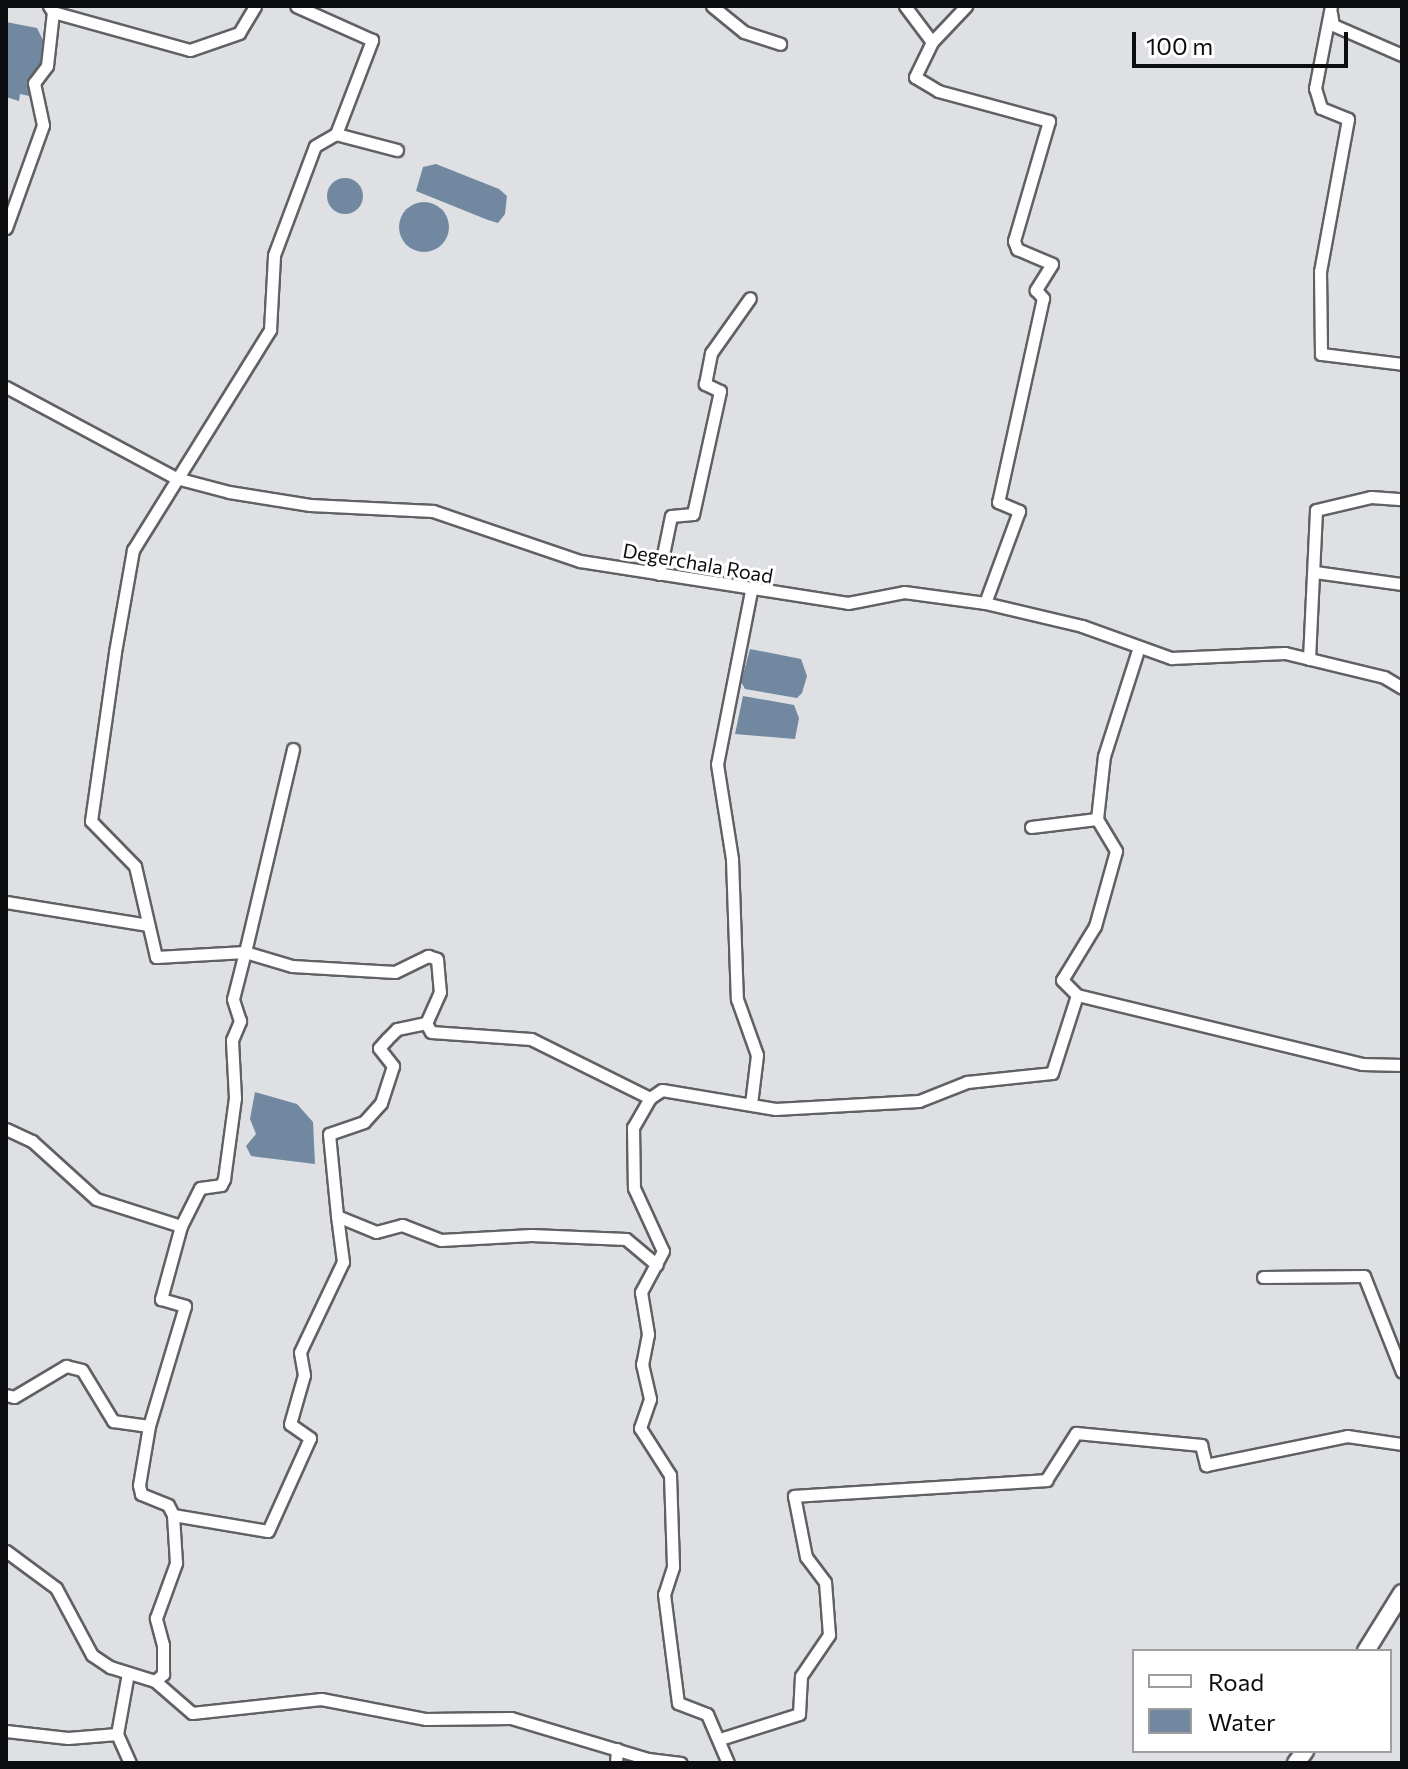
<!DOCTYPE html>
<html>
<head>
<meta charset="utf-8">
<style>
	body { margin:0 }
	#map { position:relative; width:1408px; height:1769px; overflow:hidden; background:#dee0e4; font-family:Commissioner,sans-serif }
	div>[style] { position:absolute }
	.water>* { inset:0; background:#7188a0 }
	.round { border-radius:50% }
	.roads { filter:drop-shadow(2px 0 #606165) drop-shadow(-2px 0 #606165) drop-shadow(0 2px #606165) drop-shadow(0 -2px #606165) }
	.street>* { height:11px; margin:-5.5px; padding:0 5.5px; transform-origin:5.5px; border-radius:5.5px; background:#fff }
	.secondary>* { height:16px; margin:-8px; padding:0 8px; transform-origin:8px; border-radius:8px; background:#fff }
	span { translate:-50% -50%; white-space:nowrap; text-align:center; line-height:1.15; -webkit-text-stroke:6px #fff; paint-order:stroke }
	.street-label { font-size:20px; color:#0c0d0e }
	.frame { position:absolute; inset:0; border:8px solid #0c0d0e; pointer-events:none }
	.legend { position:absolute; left:1132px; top:1649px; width:260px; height:104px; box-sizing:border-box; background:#fff; border:2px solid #9e9e9f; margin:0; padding:10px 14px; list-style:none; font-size:24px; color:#0c0d0e }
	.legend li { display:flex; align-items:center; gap:16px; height:40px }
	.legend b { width:40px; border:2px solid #9e9e9f }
	.scale { position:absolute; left:1132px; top:32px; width:216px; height:36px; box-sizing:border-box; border:4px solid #0c0d0e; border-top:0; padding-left:10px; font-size:24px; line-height:28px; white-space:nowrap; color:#0c0d0e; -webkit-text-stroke:6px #fff; paint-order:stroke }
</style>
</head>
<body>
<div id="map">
	<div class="water">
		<i style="clip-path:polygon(6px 22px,37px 28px,46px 46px,29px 96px,20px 94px,19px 101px,6px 97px)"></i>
		<i style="clip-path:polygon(436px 164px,499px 189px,507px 196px,505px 214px,498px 223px,488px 220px,416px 191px,423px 167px)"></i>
		<i class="round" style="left:327px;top:178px;width:36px;height:36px"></i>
		<i class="round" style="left:399px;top:202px;width:50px;height:50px"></i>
		<i style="clip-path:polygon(750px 649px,801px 659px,807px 676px,802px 693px,797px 698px,745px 689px,741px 682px)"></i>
		<i style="clip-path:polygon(743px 696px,794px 705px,799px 718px,795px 739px,735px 734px)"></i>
		<i style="clip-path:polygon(255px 1092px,297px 1104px,313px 1122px,315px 1164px,251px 1156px,246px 1146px,256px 1134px,250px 1119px)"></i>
	</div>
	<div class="roads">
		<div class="street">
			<i style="left:49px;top:6px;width:7px;rotate:56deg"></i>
			<i style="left:53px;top:12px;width:142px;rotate:15.5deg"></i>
			<i style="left:190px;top:50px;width:52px;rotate:-19.1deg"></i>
			<i style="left:239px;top:33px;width:31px;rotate:-59deg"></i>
			<i style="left:712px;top:6px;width:41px;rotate:39.1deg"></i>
			<i style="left:744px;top:32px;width:38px;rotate:18deg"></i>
			<i style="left:905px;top:6px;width:45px;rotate:53.1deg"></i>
			<i style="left:932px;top:42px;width:39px;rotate:116deg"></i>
			<i style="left:915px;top:77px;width:27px;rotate:31deg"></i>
			<i style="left:938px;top:91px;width:115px;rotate:15.1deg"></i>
			<i style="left:1049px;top:121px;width:125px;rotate:106.3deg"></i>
			<i style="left:1014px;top:241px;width:9px;rotate:69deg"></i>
			<i style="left:1017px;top:249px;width:38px;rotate:23deg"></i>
			<i style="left:1052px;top:264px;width:31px;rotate:122deg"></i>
			<i style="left:1036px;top:290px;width:11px;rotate:49deg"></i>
			<i style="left:1043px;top:298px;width:209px;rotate:102.4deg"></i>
			<i style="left:998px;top:502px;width:23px;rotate:23deg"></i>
			<i style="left:1019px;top:511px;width:98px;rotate:110.3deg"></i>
			<i style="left:1331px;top:6px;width:84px;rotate:101deg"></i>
			<i style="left:1315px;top:88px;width:21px;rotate:73deg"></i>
			<i style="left:1321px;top:108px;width:29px;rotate:22deg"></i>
			<i style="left:1348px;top:119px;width:155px;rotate:100.4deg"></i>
			<i style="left:1320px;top:271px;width:83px;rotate:89.3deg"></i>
			<i style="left:1321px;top:354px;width:82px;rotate:7deg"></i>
			<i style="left:1331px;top:13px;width:12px;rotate:81deg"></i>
			<i style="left:1333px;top:25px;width:75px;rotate:23.5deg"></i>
			<i style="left:932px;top:42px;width:50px;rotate:-46.6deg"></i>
			<i style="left:336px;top:134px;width:63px;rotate:14.7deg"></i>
			<i style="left:6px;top:228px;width:109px;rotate:-70.2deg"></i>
			<i style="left:43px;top:125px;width:43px;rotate:-102.1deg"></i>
			<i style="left:34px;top:83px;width:21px;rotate:-53deg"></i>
			<i style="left:47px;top:66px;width:54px;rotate:-83.7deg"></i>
			<i style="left:6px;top:387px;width:193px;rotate:28.2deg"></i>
			<i style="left:176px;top:478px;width:55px;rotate:14.8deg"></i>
			<i style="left:229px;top:492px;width:82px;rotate:9.1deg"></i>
			<i style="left:310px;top:505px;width:123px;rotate:2.8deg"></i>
			<i style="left:433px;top:511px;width:155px;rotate:18.8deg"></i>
			<i style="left:580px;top:561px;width:271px;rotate:8.9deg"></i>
			<i style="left:848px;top:603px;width:57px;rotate:-11.1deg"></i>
			<i style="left:904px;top:592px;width:82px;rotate:7.7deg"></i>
			<i style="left:985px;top:603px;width:100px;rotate:13.3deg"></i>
			<i style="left:1082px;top:626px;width:95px;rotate:19.8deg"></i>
			<i style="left:1171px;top:658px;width:114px;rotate:-2.5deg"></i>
			<i style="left:1285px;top:653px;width:102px;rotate:13.6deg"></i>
			<i style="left:1384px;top:677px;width:21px;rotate:31deg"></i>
			<i style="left:1315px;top:572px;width:88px;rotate:7.9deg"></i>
			<i style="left:659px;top:574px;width:59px;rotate:-78.3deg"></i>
			<i style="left:671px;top:516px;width:22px;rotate:-5deg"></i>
			<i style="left:693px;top:514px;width:126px;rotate:-77.6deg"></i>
			<i style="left:720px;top:391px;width:17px;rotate:-155deg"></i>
			<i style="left:705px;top:384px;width:32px;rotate:-79deg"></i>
			<i style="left:711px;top:353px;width:67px;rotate:-54.7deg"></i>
			<i style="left:751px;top:591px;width:176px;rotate:101.1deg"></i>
			<i style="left:717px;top:764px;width:96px;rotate:81deg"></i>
			<i style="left:732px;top:859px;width:140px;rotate:88deg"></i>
			<i style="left:737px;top:999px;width:59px;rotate:70.3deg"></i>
			<i style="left:757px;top:1055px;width:49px;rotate:97deg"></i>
			<i style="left:1309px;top:659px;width:149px;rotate:-87.3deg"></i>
			<i style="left:1316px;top:510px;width:57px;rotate:-13.3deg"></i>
			<i style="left:1371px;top:497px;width:31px;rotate:4deg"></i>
			<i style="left:293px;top:749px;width:209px;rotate:103.3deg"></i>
			<i style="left:245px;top:952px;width:89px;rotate:176.8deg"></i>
			<i style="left:156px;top:957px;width:93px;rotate:-103deg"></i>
			<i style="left:135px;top:866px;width:63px;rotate:-134.4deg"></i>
			<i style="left:91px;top:821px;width:171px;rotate:-81.9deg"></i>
			<i style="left:115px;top:652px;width:104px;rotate:-80deg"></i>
			<i style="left:133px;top:550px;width:259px;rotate:-58.1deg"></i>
			<i style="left:270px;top:330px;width:75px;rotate:-86.9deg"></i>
			<i style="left:274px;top:255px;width:116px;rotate:-69.4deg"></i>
			<i style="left:315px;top:146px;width:24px;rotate:-30deg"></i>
			<i style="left:336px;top:134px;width:101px;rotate:-69deg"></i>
			<i style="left:372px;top:40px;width:83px;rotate:-155.9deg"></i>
			<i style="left:1097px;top:819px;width:63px;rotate:-83.7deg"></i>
			<i style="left:1104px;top:756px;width:108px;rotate:-72.2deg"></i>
			<i style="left:1031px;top:827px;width:66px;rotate:-6.9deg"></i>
			<i style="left:1097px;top:819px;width:37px;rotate:59deg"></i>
			<i style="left:1116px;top:851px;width:78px;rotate:105.6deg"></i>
			<i style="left:1095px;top:926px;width:63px;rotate:121.4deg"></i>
			<i style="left:1062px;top:980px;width:21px;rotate:45deg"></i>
			<i style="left:6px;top:902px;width:144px;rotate:9.2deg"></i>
			<i style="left:426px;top:1023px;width:30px;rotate:168deg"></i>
			<i style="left:397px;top:1029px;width:14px;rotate:135deg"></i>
			<i style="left:387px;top:1039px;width:12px;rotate:132deg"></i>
			<i style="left:379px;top:1048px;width:23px;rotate:52deg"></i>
			<i style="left:393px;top:1066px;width:39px;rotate:108deg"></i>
			<i style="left:381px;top:1103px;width:25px;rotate:132deg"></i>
			<i style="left:364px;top:1122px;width:37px;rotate:161deg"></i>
			<i style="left:329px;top:1134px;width:82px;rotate:84.4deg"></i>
			<i style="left:337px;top:1216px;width:42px;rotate:22.3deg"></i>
			<i style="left:376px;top:1232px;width:27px;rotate:-15deg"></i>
			<i style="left:402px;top:1225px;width:42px;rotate:21deg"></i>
			<i style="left:441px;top:1240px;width:90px;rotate:-3.2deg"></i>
			<i style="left:531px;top:1235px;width:95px;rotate:2.4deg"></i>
			<i style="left:626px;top:1239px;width:40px;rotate:40deg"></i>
			<i style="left:650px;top:1098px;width:34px;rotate:120deg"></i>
			<i style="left:633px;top:1127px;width:61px;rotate:89.1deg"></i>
			<i style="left:634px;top:1188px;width:69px;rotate:65.3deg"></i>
			<i style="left:663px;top:1251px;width:47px;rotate:118.2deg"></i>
			<i style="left:641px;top:1292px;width:43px;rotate:80.5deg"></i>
			<i style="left:648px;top:1334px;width:31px;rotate:101deg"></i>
			<i style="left:642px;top:1364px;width:36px;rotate:77deg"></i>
			<i style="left:650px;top:1399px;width:31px;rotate:109deg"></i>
			<i style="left:640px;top:1428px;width:56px;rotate:57.4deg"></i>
			<i style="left:670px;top:1475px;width:92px;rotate:88.1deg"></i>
			<i style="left:673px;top:1567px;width:28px;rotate:108deg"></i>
			<i style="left:664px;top:1594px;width:110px;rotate:82.7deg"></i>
			<i style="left:678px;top:1703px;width:31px;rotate:21deg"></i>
			<i style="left:707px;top:1714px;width:53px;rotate:66.8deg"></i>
			<i style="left:6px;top:1129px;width:29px;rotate:25deg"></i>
			<i style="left:32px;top:1141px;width:86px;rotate:42.2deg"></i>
			<i style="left:96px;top:1199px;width:89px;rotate:17.6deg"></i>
			<i style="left:181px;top:1226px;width:76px;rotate:105.3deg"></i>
			<i style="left:161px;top:1299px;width:25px;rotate:16deg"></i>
			<i style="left:185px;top:1306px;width:125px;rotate:106.7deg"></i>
			<i style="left:149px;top:1426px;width:60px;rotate:99.6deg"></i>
			<i style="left:139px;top:1485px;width:9px;rotate:77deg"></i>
			<i style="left:141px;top:1494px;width:29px;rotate:22deg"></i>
			<i style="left:168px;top:1505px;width:11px;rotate:63deg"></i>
			<i style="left:181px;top:1226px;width:42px;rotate:-63.4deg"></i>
			<i style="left:200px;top:1188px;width:21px;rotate:-8deg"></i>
			<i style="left:221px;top:1185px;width:7px;rotate:-63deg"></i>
			<i style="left:224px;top:1179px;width:82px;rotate:-82.3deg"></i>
			<i style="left:235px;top:1098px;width:58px;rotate:-93deg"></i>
			<i style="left:232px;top:1040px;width:21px;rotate:-67deg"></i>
			<i style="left:240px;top:1021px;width:23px;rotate:-108deg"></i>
			<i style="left:233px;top:999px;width:49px;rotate:-75.7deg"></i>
			<i style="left:245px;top:952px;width:49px;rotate:16.6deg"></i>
			<i style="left:292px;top:966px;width:103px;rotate:3.3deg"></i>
			<i style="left:395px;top:972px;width:37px;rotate:-26deg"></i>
			<i style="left:428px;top:956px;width:9px;rotate:18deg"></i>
			<i style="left:437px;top:959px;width:33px;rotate:85deg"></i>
			<i style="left:440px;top:992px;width:34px;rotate:114deg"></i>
			<i style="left:426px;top:1023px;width:10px;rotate:61deg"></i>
			<i style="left:431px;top:1032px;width:100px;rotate:4deg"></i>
			<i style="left:531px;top:1039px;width:133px;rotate:26.4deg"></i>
			<i style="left:650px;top:1098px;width:14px;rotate:-34deg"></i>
			<i style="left:662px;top:1090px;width:115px;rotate:9.5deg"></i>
			<i style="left:775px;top:1109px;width:144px;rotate:-3.2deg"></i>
			<i style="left:919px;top:1101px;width:52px;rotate:-21.6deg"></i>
			<i style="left:967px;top:1082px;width:85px;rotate:-6deg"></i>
			<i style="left:1052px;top:1073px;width:82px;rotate:-72.2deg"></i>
			<i style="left:1077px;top:995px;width:293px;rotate:13.6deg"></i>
			<i style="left:1362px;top:1064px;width:40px;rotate:1.4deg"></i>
			<i style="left:1263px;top:1277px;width:101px;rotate:-0.6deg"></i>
			<i style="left:1364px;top:1276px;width:103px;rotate:68.4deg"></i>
			<i style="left:6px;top:1395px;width:8px;rotate:14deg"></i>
			<i style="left:14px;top:1397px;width:61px;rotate:-30.8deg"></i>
			<i style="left:66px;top:1366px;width:16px;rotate:14deg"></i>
			<i style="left:82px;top:1370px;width:60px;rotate:58.7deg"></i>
			<i style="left:113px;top:1421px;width:36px;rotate:8deg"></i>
			<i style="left:6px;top:1551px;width:62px;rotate:36.5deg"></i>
			<i style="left:56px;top:1588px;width:76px;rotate:61.8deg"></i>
			<i style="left:92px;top:1655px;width:22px;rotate:34deg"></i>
			<i style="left:110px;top:1667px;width:47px;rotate:17.3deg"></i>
			<i style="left:155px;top:1681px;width:49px;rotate:40.9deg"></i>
			<i style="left:192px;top:1713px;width:130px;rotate:-6.2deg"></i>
			<i style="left:321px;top:1699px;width:107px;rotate:10.8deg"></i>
			<i style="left:426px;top:1719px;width:85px;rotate:-0.7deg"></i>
			<i style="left:511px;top:1718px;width:143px;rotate:16.7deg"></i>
			<i style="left:648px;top:1759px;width:33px;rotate:7deg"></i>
			<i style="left:128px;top:1673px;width:62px;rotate:100.2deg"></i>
			<i style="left:117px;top:1734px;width:32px;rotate:66deg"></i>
			<i style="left:155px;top:1681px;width:11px;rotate:-41deg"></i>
			<i style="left:163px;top:1674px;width:29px;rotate:-90deg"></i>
			<i style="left:163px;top:1645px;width:28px;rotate:-105deg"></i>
			<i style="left:156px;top:1618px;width:59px;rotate:-70deg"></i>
			<i style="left:176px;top:1563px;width:48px;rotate:-93.6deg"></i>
			<i style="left:173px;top:1515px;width:96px;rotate:9.6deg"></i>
			<i style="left:268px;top:1531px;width:102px;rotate:-65.7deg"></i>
			<i style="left:310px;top:1438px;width:24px;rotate:-145deg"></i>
			<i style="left:290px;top:1424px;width:51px;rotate:-74.1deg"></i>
			<i style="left:304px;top:1375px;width:23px;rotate:-100deg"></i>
			<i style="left:300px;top:1352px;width:100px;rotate:-64.5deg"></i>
			<i style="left:343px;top:1262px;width:46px;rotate:-97.4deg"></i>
			<i style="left:6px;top:1731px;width:62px;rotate:6.4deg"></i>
			<i style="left:68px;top:1738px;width:49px;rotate:-4.7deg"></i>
			<i style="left:720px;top:1739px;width:83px;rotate:-17.6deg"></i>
			<i style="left:799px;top:1714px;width:38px;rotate:-87deg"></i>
			<i style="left:801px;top:1676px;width:50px;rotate:-55.7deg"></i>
			<i style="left:829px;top:1635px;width:53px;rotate:-94.3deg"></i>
			<i style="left:825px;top:1582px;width:31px;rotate:-127deg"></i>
			<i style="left:806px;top:1557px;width:62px;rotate:-101.1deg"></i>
			<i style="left:794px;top:1496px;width:253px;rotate:-3.6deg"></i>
			<i style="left:1046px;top:1480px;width:56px;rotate:-57.4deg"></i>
			<i style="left:1076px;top:1433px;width:126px;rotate:5.5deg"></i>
			<i style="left:1201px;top:1445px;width:21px;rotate:76deg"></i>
			<i style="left:1206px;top:1465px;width:144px;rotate:-11.6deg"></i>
			<i style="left:1347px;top:1436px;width:56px;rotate:8.3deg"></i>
			<i style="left:616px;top:1763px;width:14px;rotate:-86deg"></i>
		</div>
		<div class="secondary">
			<i style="left:1366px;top:1651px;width:68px;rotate:-58.2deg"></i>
			<i style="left:1296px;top:1763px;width:15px;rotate:-53deg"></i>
		</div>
	</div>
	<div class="street-label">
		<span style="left:698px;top:563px;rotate:10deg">Degerchala Road</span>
	</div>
	<div class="frame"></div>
	<ul class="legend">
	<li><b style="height:10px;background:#fff"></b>Road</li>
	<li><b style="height:22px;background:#7188a0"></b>Water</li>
	</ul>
	<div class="scale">100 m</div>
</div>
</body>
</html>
